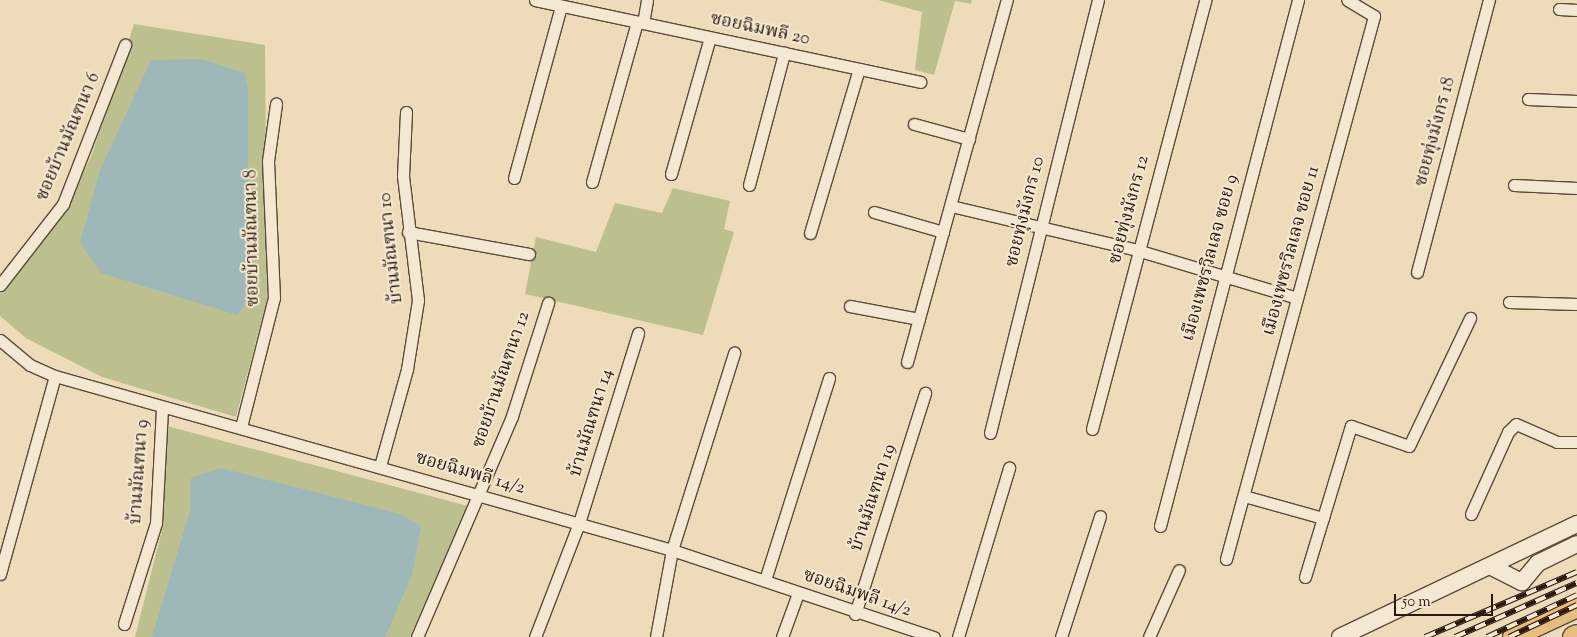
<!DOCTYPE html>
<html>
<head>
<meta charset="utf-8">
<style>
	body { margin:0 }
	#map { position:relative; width:1577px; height:637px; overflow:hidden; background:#eedbba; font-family:"Sorts Mill Goudy","Noto Serif Thai",serif }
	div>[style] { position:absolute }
	.green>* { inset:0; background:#bbc08e }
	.water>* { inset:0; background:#9eb8ba }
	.roads { filter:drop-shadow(1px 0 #5c4a39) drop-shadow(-1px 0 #5c4a39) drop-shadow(0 1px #5c4a39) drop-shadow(0 -1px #5c4a39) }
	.street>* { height:11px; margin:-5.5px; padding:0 5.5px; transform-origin:5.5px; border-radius:5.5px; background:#f4e8d2 }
	.secondary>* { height:16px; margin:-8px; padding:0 8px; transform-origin:8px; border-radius:8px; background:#f4e8d2 }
	.highway>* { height:20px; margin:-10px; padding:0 10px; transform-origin:10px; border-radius:10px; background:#e7be7d }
	.rail>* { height:5.5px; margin-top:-2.75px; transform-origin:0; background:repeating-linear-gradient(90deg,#f4e8d2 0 11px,#2c190e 0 22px); box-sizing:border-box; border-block:1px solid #2c190e }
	span { translate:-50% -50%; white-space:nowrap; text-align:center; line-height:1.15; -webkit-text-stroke:4px #f4e8d2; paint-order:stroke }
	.street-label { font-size:18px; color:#2c190e }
	.scale { position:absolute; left:1394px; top:594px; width:99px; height:22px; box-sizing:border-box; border:2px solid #2c190e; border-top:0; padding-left:6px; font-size:15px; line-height:18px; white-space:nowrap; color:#2c190e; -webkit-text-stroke:4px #f4e8d2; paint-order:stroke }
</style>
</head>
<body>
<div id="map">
	<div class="green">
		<i style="clip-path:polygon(878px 0,972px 0,971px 4px,955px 1px,934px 75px,915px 70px,922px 12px)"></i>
		<i style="clip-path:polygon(134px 24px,265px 45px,267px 300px,236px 417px,102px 377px,26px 338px,0 316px,0 290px,80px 180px,92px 154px)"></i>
		<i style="clip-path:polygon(673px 188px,730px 201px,724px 229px,734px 232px,703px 335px,525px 294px,536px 237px,596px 252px,615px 203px,662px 213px)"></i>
		<i style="clip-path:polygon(167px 426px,468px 506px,410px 637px,135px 637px,163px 526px)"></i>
	</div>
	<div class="water">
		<i style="clip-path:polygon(201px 59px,245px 73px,248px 88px,248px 302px,237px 315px,101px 273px,80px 243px,100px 170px,151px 60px)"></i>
		<i style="clip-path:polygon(221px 468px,400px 514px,421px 526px,412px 575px,385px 637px,152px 637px,190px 511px,191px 478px)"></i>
	</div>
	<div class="roads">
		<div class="street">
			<i style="left:535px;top:0;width:394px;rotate:12deg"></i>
			<i style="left:1559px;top:9px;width:18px;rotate:3deg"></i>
			<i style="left:643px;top:23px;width:23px;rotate:-80deg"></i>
			<i style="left:1528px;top:99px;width:49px;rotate:2.3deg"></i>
			<i style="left:914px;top:124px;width:57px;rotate:15.3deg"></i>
			<i style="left:671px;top:174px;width:142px;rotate:-74.1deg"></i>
			<i style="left:514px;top:178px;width:178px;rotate:-74.7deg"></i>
			<i style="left:592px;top:182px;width:166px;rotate:-74.3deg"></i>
			<i style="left:749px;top:185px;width:137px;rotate:-75.1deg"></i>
			<i style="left:1514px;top:185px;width:63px;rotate:2.7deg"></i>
			<i style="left:951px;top:206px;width:191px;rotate:13.3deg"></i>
			<i style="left:1137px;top:250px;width:167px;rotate:16.7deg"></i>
			<i style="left:874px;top:212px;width:72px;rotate:16.2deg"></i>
			<i style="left:408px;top:232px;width:123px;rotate:10.3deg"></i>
			<i style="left:810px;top:233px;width:171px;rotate:-73.4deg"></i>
			<i style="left:1417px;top:272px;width:281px;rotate:-75.2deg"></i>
			<i style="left:0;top:285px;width:103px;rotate:-52.1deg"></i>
			<i style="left:63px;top:204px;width:171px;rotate:-68.7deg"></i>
			<i style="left:1509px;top:302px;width:68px;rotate:1.7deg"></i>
			<i style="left:850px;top:306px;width:70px;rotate:10.7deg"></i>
			<i style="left:0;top:340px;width:39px;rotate:40deg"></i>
			<i style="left:30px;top:365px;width:27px;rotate:24deg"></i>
			<i style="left:55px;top:376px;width:641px;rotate:15.75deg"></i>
			<i style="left:672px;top:550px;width:276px;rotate:18.4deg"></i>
			<i style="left:907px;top:362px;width:376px;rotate:-74.6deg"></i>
			<i style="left:241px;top:427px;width:133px;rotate:-75.7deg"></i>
			<i style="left:274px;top:298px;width:137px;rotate:-92.5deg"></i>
			<i style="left:268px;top:161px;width:58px;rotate:-82deg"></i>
			<i style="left:1092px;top:429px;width:444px;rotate:-75.2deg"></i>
			<i style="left:990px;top:433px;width:446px;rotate:-76deg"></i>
			<i style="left:380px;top:466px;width:101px;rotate:-74.4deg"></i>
			<i style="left:407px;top:369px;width:70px;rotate:-80.9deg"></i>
			<i style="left:418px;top:300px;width:125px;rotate:-96.9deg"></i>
			<i style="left:403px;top:176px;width:64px;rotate:-87.3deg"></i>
			<i style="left:1244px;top:496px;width:82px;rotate:15.6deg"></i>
			<i style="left:1471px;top:514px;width:90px;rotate:-65.7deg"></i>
			<i style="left:1508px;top:432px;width:11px;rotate:-45deg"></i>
			<i style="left:1516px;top:424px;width:45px;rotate:23.7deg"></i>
			<i style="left:1557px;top:442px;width:20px"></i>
			<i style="left:1160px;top:526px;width:544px;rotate:-75.3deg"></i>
			<i style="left:1226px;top:559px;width:563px;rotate:-74.75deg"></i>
			<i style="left:1374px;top:16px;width:31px;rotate:-149deg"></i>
			<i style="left:0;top:574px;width:205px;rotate:-74.5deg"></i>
			<i style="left:1305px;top:577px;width:158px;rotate:-73.1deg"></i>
			<i style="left:1351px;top:426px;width:61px;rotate:19deg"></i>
			<i style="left:1409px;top:446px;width:142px;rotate:-64.5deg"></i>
			<i style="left:765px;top:580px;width:212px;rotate:-72.4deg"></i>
			<i style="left:855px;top:614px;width:232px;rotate:-72.4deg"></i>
			<i style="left:124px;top:624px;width:106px;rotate:-72.4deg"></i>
			<i style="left:156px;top:523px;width:115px;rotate:-87deg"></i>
			<i style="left:417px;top:637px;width:241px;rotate:-66.7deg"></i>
			<i style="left:512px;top:416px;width:119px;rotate:-72.3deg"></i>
			<i style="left:535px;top:637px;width:122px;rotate:-68.9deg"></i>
			<i style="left:579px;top:523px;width:199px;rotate:-72.7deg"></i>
			<i style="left:656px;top:637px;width:88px;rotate:-79.6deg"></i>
			<i style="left:672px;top:550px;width:207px;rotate:-72.5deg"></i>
			<i style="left:782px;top:637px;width:47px;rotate:-70deg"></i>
			<i style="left:958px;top:637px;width:177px;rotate:-73.2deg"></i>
			<i style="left:1061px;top:637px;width:127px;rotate:-72.1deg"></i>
			<i style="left:1149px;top:637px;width:73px;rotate:-65.9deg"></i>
		</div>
		<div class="secondary">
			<i style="left:1490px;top:566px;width:36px;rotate:27deg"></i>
			<i style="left:1522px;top:582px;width:25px;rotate:-50deg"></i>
			<i style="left:1538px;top:563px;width:43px;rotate:-26deg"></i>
			<i style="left:1340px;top:637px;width:263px;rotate:-25.5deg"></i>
		</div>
		<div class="highway">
			<i style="left:1513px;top:637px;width:71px;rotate:-25.1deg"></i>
			<i style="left:1573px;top:637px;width:4px;rotate:-27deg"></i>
		</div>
	</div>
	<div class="rail">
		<i style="left:1425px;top:637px;width:165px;rotate:-23.2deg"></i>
		<i style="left:1455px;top:637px;width:133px;rotate:-23.9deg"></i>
		<i style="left:1487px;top:637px;width:99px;rotate:-25deg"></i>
		<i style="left:1509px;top:637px;width:75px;rotate:-25.2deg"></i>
	</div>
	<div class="street-label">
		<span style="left:760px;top:30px;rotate:12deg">ซอยฉิมพลี 20</span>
		<span style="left:1436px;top:132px;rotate:-75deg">ซอยทุ่งมังกร 18</span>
		<span style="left:69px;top:137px;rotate:-67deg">ซอยบ้านมัณฑนา 6</span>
		<span style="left:1130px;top:210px;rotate:-75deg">ซอยทุ่งมังกร 12</span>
		<span style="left:1026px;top:212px;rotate:-76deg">ซอยทุ่งมังกร 10</span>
		<span style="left:253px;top:238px;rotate:-91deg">ซอยบ้านมัณฑนา 8</span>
		<span style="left:392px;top:248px;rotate:-96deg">บ้านมัณฑนา 10</span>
		<span style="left:1292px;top:251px;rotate:-75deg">เมืองเพชรวิลเลจ ซอย 11</span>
		<span style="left:1211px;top:258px;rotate:-75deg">เมืองเพชรวิลเลจ ซอย 9</span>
		<span style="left:502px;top:380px;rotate:-71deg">ซอยบ้านมัณฑนา 12</span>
		<span style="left:592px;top:423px;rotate:-73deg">บ้านมัณฑนา 14</span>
		<span style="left:140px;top:472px;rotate:-86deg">บ้านมัณฑนา 9</span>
		<span style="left:470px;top:474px;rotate:16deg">ซอยฉิมพลี 14/2</span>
		<span style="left:874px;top:498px;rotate:-72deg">บ้านมัณฑนา 19</span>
		<span style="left:857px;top:594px;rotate:19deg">ซอยฉิมพลี 14/2</span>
	</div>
	<div class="scale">50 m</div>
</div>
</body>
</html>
